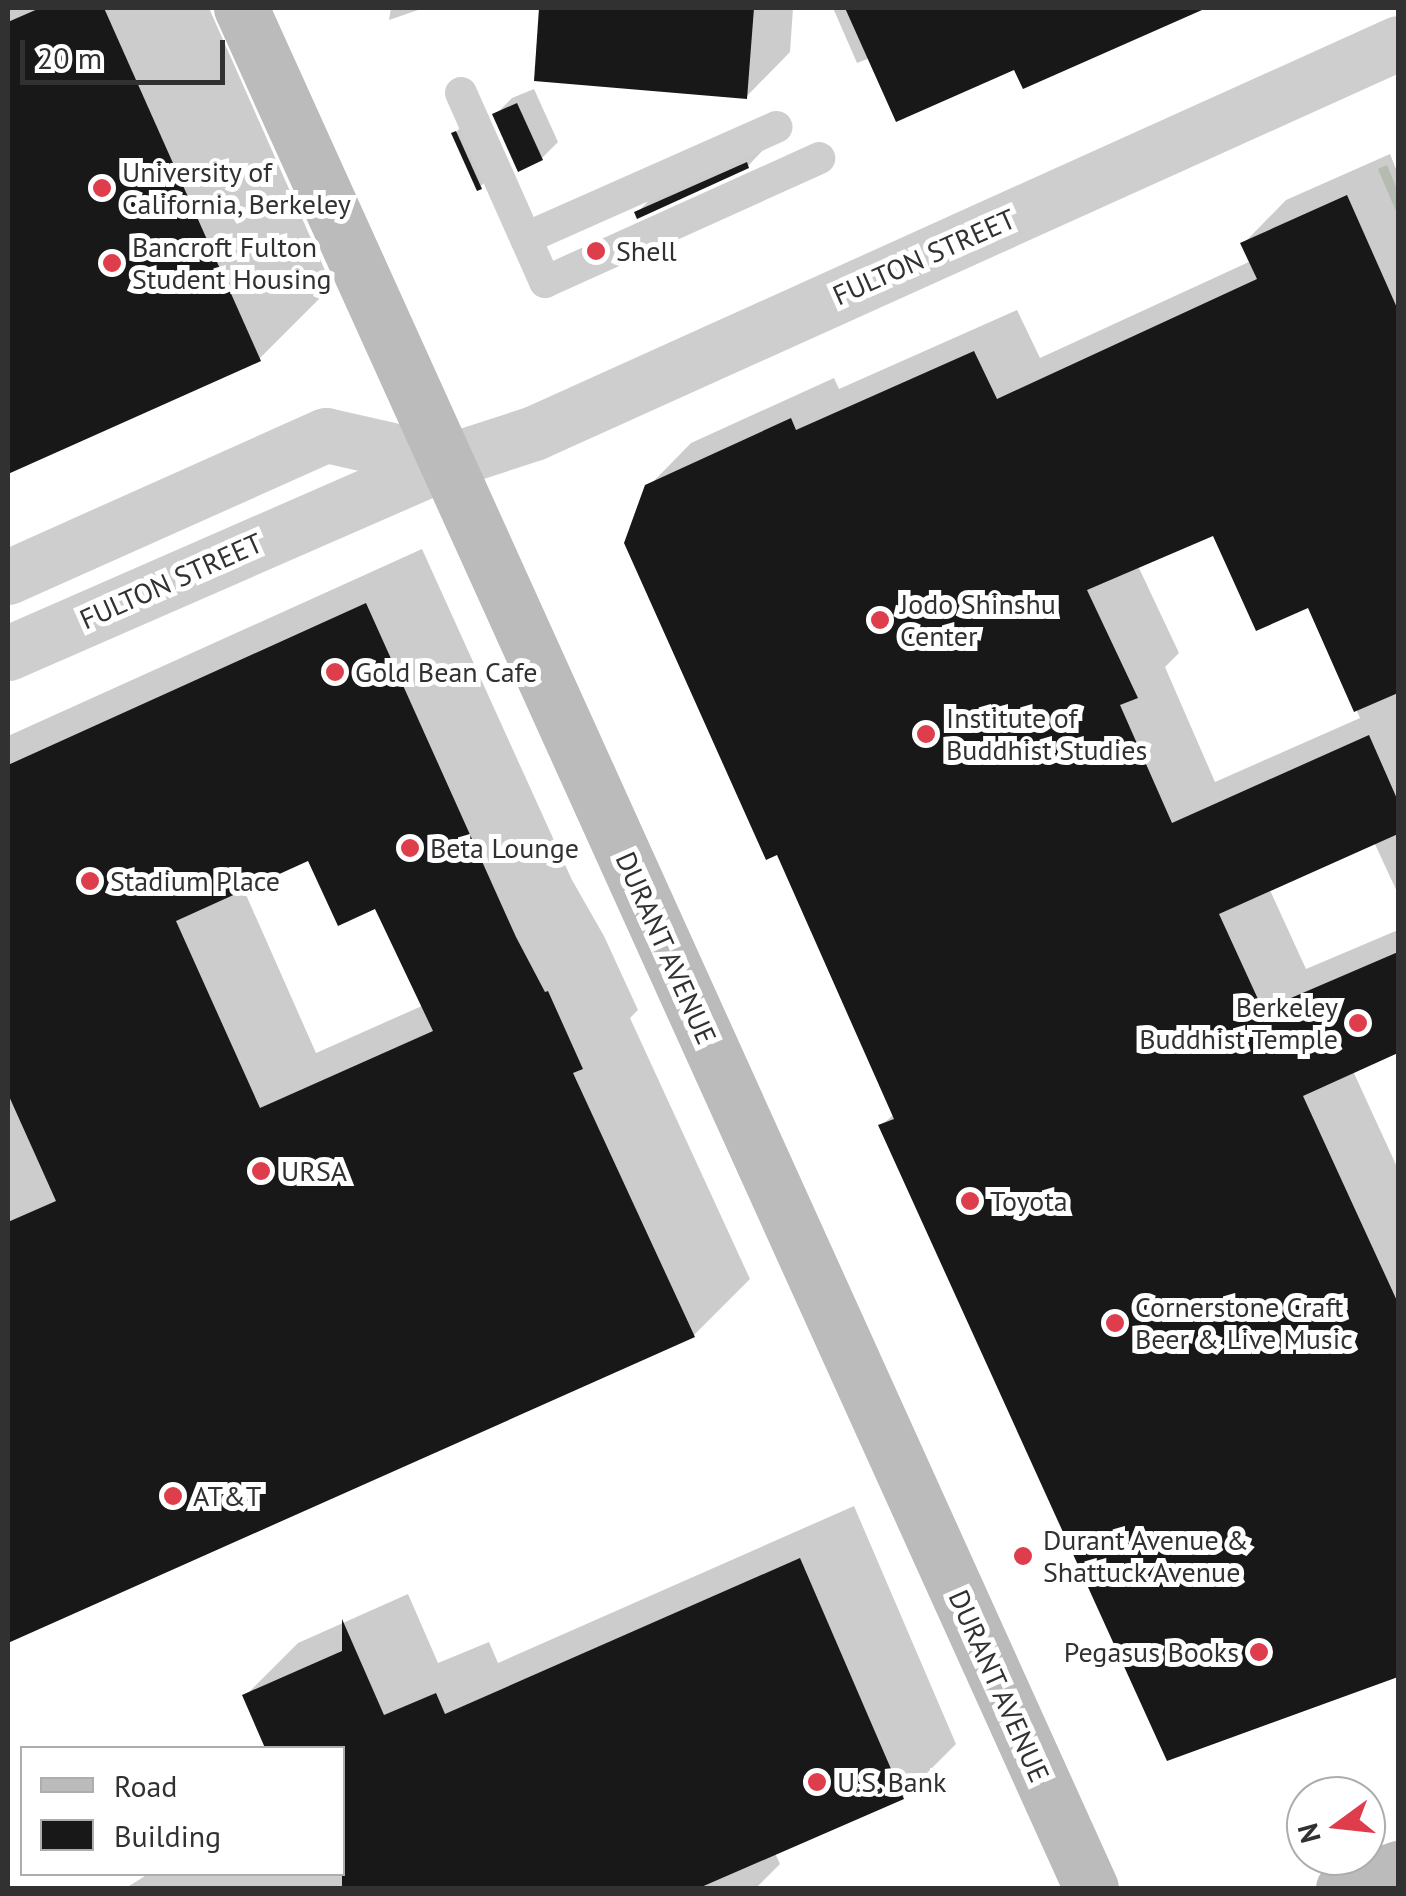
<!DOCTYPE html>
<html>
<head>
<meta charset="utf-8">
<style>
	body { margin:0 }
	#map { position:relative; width:1406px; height:1896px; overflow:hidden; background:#fff; font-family:"PT Sans",sans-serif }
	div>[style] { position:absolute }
	.green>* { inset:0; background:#e4eadd }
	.shadow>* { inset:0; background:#0003 }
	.building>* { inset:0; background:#181818 }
	.service>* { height:32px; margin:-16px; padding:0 16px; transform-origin:16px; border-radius:16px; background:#cecece }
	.minor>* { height:55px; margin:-27.5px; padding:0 27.5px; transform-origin:27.5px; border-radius:27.5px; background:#cecece }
	.tertiary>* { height:55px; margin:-27.5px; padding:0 27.5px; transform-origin:27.5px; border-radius:27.5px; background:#cecece }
	.secondary>* { height:55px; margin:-27.5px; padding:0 27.5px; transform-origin:27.5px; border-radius:27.5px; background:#bbb }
	.dots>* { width:28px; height:28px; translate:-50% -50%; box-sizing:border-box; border:5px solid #fff; border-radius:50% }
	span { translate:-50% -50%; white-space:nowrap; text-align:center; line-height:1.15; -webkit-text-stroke:10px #fff; paint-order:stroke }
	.poi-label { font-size:28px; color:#313131 }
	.left { translate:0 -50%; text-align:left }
	.right { translate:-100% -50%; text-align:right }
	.street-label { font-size:28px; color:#313131 }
	.frame { position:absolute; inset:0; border:10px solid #313131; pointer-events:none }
	.legend { position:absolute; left:20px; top:1746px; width:325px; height:130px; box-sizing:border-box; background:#fff; border:2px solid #adadad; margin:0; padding:12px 18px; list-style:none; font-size:30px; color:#313131 }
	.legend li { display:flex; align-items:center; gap:20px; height:50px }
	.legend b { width:50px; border:2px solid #adadad }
	.north { position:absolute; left:1286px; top:1776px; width:100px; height:100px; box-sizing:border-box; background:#fff; border:2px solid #adadad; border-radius:50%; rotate:255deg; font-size:28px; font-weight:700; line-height:40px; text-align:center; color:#313131 }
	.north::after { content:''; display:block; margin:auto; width:35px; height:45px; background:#de3d4b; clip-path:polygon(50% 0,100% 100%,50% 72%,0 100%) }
	.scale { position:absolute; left:20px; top:40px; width:205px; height:45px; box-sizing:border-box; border:5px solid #313131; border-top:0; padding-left:12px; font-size:30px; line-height:35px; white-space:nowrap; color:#313131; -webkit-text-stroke:8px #fff; paint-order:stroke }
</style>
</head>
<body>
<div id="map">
	<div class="green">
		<i style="clip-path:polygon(1387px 165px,1398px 192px,1398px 216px,1378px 169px)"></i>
	</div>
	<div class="shadow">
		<i style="clip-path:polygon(8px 8px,209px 8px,332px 286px,259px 359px,8px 471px)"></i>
		<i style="clip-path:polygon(391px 8px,424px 8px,389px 20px)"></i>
		<i style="clip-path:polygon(542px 8px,793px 8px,790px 52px,746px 97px,536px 79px)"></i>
		<i style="clip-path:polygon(833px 8px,1203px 8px,1024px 86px,1015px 67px,870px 58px,857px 63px)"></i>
		<i style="clip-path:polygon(534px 89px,558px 142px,542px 158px,495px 115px,512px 98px)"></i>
		<i style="clip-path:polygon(470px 118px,497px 170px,480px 187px,454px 134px)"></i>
		<i style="clip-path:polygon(764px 149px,748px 166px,637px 213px,653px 196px)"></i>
		<i style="clip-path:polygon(evenodd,1390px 154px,1398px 174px,1398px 894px,1374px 842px,1269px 888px,1306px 969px,1398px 930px,1398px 1051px,1353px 1071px,1398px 1169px,1398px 1674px,1168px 1758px,881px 1126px,894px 1114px,648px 487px,691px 443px,834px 378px,839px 389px,1017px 310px,1040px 358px,1251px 261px,1244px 243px,1286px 200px,1390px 154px,1214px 533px,1310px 605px,1360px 718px,1215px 782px,1165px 667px,1179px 653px,1138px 566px,1214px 533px)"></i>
		<i style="clip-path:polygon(evenodd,422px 549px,572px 880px,604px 936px,638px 1010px,630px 1018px,750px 1279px,694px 1335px,8px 1640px,8px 736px,422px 549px,310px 858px,376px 906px,424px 1005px,316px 1053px,243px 888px,310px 858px)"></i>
		<i style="clip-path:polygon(854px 1506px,956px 1744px,903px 1797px,775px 1853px,780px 1864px,756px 1888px,126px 1888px,148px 1874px,342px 1874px,342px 1748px,268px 1748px,245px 1696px,298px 1643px,408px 1594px,438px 1663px,489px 1642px,498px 1663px)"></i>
	</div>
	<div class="building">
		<i style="clip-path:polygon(40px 8px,104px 8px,261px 361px,8px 474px,8px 22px)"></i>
		<i style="clip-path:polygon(539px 8px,754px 8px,747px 99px,534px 81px)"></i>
		<i style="clip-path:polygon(845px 8px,1202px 8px,1202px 10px,1023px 89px,1014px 70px,896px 122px)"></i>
		<i style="clip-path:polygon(517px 103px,543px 160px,518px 172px,492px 114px)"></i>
		<i style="clip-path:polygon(456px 131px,482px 189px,477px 191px,451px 133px)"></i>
		<i style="clip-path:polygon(747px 162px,749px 168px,637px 219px,634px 212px)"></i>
		<i style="clip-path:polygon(1347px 195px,1398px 310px,1398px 693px,1354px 712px,1308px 608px,1256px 631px,1213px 536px,1087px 590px,1138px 698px,1120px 705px,1172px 823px,1369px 735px,1398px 801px,1398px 834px,1219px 914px,1263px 1010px,1398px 952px,1398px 1053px,1303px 1096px,1398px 1303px,1398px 1677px,1167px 1761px,878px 1125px,894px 1119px,777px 855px,766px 860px,624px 543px,645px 485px,791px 418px,796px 430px,974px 351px,997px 399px,1257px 279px,1240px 243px)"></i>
		<i style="clip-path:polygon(evenodd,366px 603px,516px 937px,545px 992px,548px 991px,583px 1069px,573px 1073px,695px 1337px,8px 1643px,8px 1222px,56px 1201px,8px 1094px,8px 765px,366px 603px,308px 861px,338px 926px,375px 909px,433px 1031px,260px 1108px,176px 921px,308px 861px)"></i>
		<i style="clip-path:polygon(800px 1558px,904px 1799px,699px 1888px,342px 1888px,342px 1748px,265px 1748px,242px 1695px,342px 1651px,342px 1619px,384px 1715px,436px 1693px,445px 1714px)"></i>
	</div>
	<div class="service">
		<i style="left:461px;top:93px;width:207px;rotate:66deg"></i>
		<i style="left:545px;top:282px;width:301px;rotate:-24.3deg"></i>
		<i style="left:526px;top:238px;width:274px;rotate:-23.9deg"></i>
	</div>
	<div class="minor">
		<i style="left:445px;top:462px;width:94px;rotate:-18deg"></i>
		<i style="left:534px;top:433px;width:948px;rotate:-24.29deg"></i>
	</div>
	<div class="tertiary">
		<i style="left:8px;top:577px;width:348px;rotate:-24.1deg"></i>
		<i style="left:326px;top:435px;width:122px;rotate:12.8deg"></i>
		<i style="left:8px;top:653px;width:477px;rotate:-23.6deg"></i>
	</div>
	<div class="secondary">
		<i style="left:241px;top:8px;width:2063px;rotate:65.67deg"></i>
		<i style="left:1343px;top:1888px;width:59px;rotate:-20deg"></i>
	</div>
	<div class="dots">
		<i style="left:102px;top:188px;background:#de3d4b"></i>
		<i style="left:596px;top:251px;background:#de3d4b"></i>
		<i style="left:112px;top:263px;background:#de3d4b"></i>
		<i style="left:880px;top:620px;background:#de3d4b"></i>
		<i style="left:335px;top:672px;background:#de3d4b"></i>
		<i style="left:926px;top:734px;background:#de3d4b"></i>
		<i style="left:410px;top:848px;background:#de3d4b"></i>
		<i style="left:90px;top:881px;background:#de3d4b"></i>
		<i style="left:1358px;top:1023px;background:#de3d4b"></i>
		<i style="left:261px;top:1171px;background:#de3d4b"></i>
		<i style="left:970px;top:1201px;background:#de3d4b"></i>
		<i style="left:1115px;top:1323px;background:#de3d4b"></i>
		<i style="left:173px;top:1496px;background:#de3d4b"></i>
		<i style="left:1023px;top:1556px;background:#de3d4b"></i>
		<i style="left:1259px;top:1652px;background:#de3d4b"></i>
		<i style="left:817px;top:1782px;background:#de3d4b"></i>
	</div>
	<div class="poi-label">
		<span class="left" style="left:122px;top:188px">University of<br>California, Berkeley</span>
		<span class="left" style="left:132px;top:263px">Bancroft Fulton<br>Student Housing</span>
		<span class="left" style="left:616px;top:251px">Shell</span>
		<span class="left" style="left:900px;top:620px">Jodo Shinshu<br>Center</span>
		<span class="left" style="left:355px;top:672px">Gold Bean Cafe</span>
		<span class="left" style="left:946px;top:734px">Institute of<br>Buddhist Studies</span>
		<span class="left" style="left:430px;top:848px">Beta Lounge</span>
		<span class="left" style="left:110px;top:881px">Stadium Place</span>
		<span class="right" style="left:1338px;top:1023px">Berkeley<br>Buddhist Temple</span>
		<span class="left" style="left:281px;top:1171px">URSA</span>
		<span class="left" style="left:990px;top:1201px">Toyota</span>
		<span class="left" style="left:1135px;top:1323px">Cornerstone Craft<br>Beer &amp; Live Music</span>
		<span class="left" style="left:193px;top:1496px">AT&amp;T</span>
		<span class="left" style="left:1043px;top:1556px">Durant Avenue &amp;<br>Shattuck Avenue</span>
		<span class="right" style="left:1239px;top:1652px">Pegasus Books</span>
		<span class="left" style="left:837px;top:1782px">U.S. Bank</span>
	</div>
	<div class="street-label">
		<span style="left:924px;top:257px;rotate:-24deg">FULTON STREET</span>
		<span style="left:171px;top:581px;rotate:-24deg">FULTON STREET</span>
		<span style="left:666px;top:948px;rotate:66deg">DURANT AVENUE</span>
		<span style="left:999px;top:1686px;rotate:66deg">DURANT AVENUE</span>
	</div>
	<div class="frame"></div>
	<ul class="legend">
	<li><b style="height:12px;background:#bbb"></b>Road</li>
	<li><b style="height:28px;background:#181818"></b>Building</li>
	</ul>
	<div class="north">N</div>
	<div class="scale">20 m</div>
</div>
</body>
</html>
